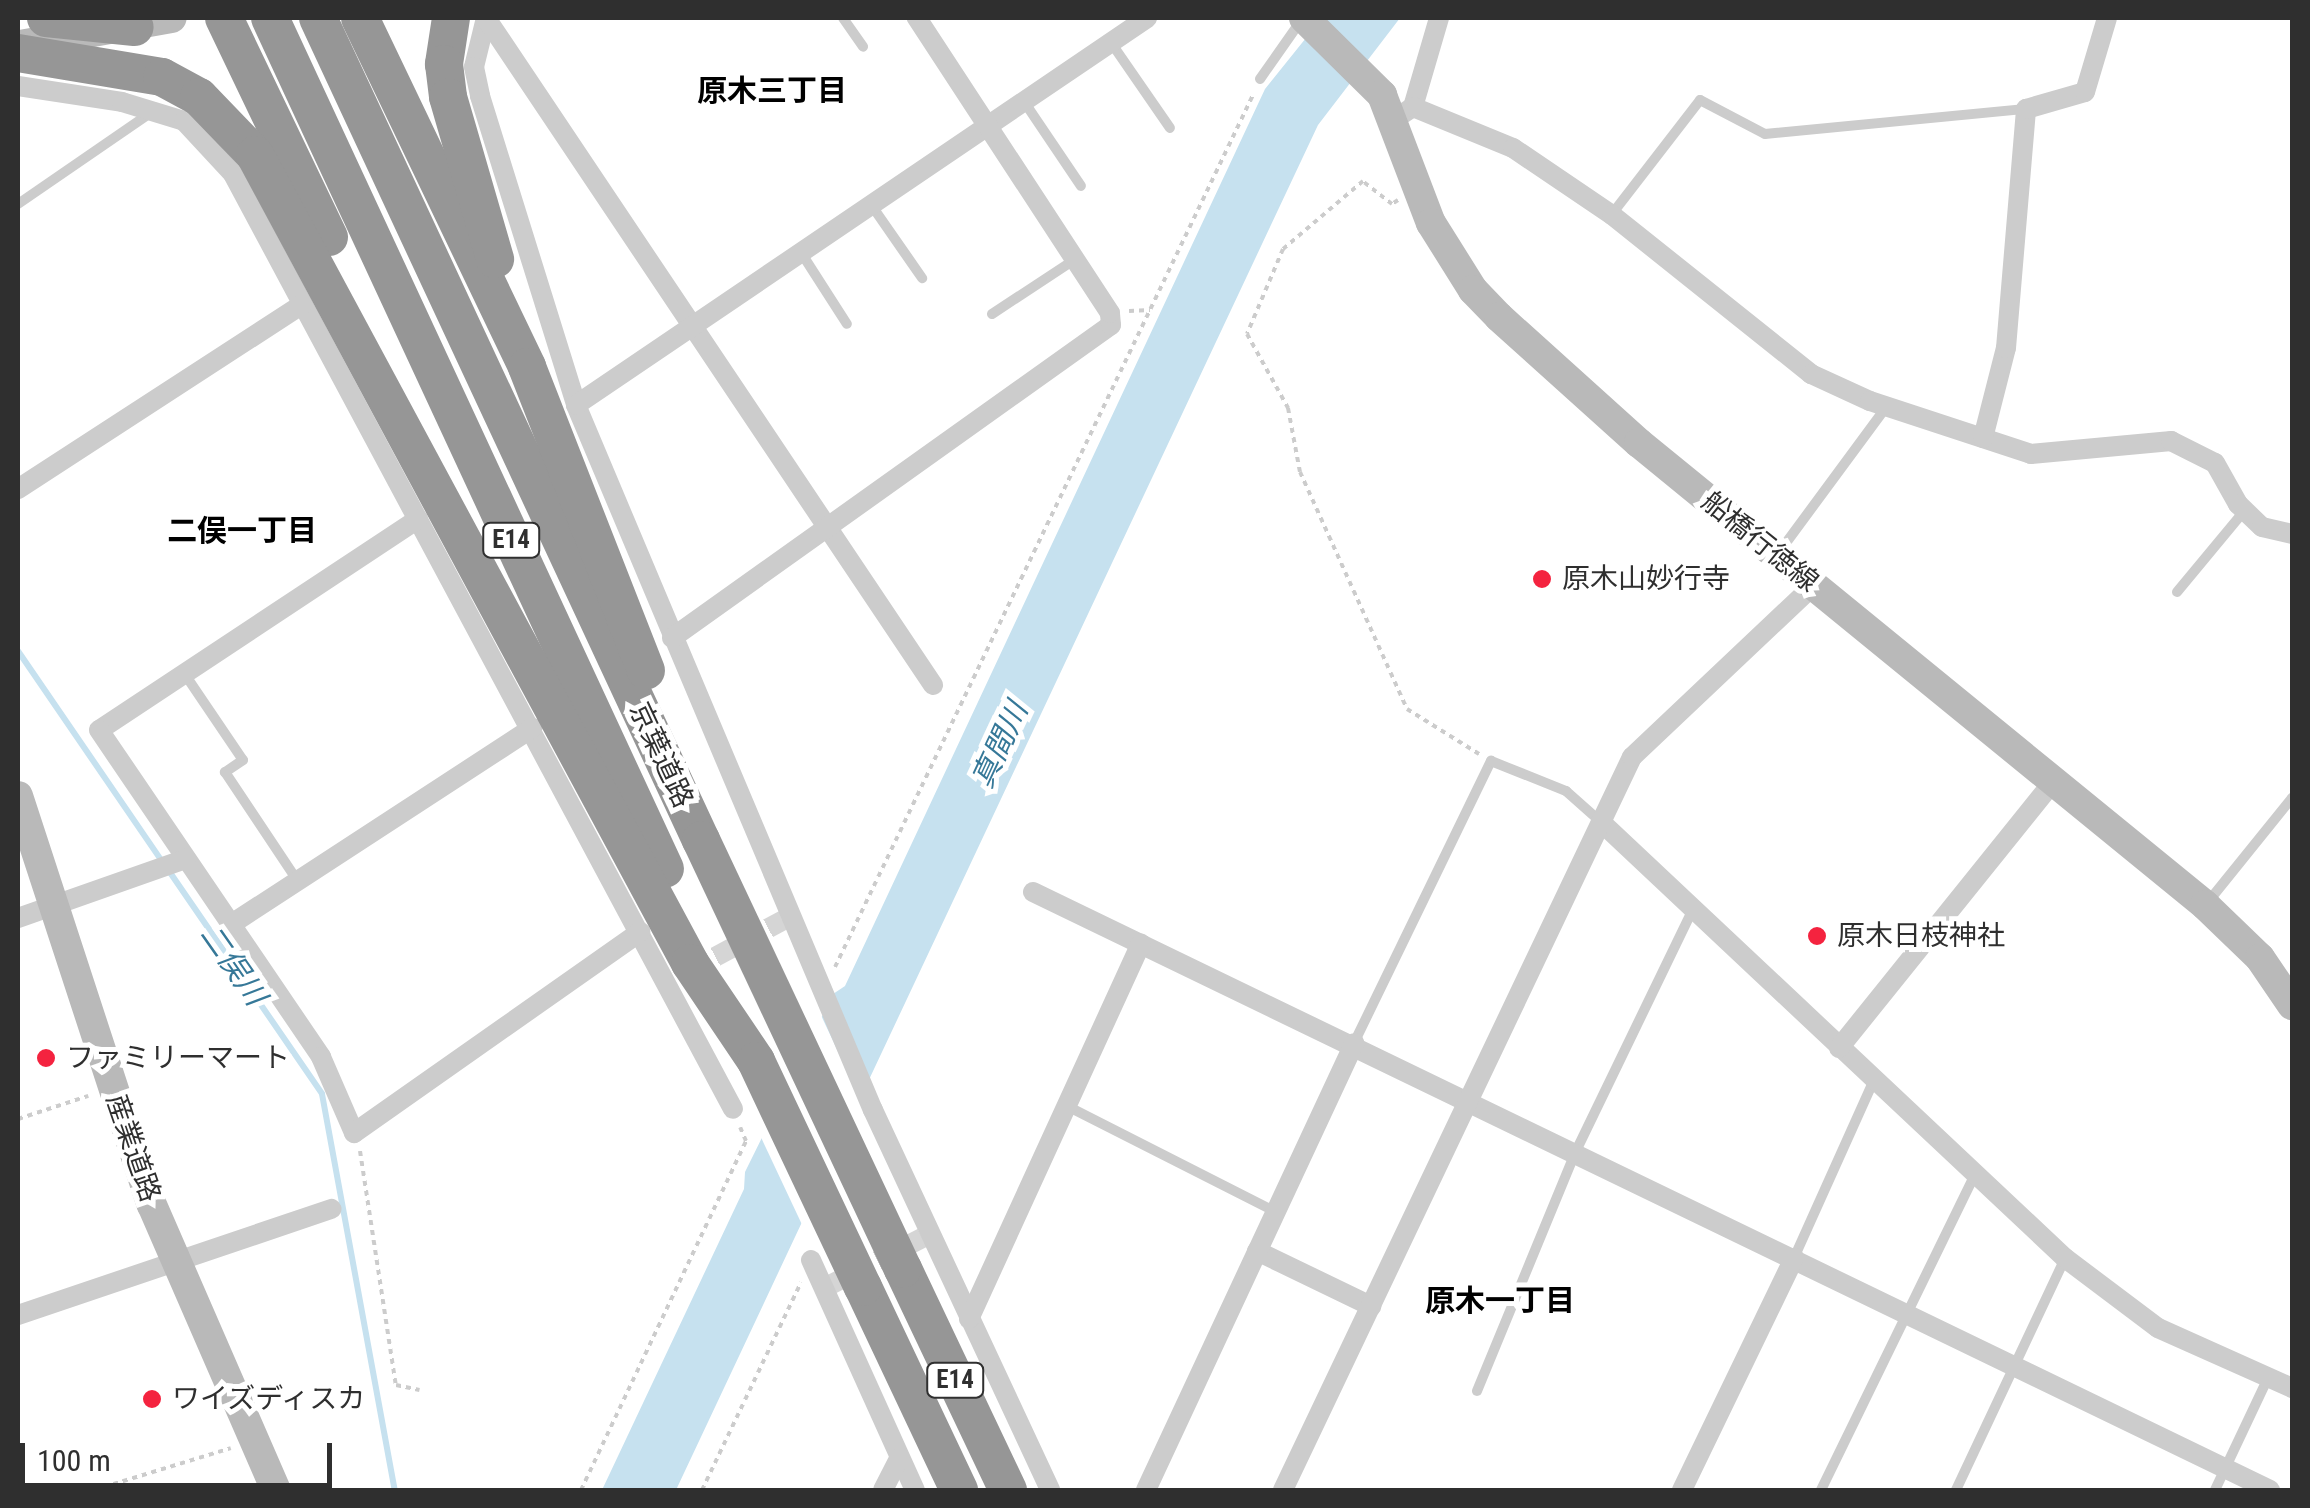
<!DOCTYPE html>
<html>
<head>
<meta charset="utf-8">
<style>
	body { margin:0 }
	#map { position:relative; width:2310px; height:1508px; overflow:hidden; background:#fff; font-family:"Roboto Condensed","Noto Sans JP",sans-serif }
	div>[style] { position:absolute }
	.water>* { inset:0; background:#c6e1ef }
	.pier>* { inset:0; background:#fff }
	.stream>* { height:6px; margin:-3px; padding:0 3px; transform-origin:3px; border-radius:3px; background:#c6e1ef }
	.street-tunnel>* { height:20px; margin-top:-10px; transform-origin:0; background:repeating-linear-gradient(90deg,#d5d5d5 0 20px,transparent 0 30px) }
	.path>* { height:4px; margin-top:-2px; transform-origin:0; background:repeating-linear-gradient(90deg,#ccc 0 5px,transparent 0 10px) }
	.lane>* { height:10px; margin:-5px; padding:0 5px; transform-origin:5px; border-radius:5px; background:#ccc }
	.street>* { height:20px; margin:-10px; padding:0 10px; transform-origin:10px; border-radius:10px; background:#ccc }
	.secondary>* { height:30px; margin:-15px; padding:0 15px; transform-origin:15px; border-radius:15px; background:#b9b9b9 }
	.highway>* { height:38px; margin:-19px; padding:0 19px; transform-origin:19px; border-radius:19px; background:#969696 }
	.highway-bridge>* { height:38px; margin:-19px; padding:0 19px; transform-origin:19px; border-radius:19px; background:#969696 }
	.dots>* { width:28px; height:28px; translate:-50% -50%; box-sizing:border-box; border:5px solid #fff; border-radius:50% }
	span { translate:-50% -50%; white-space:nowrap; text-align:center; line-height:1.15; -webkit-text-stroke:10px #fff; paint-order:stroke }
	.shield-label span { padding:2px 8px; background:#fff; border:2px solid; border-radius:8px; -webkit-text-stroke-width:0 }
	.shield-label { font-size:25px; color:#2f2f2f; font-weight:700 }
	.street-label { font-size:28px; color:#2f2f2f }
	.poi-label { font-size:28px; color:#2f2f2f }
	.left { translate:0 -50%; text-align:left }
	.neighbourhood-label { font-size:30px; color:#000; font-weight:700 }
	.water-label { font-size:30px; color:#367898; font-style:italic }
	.frame { position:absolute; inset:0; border:20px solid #2f2f2f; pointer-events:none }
	.scale { position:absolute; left:20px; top:1443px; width:312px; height:45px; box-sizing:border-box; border:5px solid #2f2f2f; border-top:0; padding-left:12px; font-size:30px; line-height:35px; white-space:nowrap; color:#2f2f2f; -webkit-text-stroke:8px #fff; paint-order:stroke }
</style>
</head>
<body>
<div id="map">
	<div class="water">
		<i style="clip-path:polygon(1322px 18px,1400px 18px,1318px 125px,676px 1490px,602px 1490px,744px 1189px,745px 1172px,833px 994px,845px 986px,1265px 89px)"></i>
	</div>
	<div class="pier">
		<i style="clip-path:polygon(819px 1011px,864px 1107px,805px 1231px,759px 1133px)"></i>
	</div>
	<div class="stream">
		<i style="left:18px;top:651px;width:255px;rotate:55.6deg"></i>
		<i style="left:169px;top:871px;width:270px;rotate:55.5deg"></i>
		<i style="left:322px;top:1094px;width:403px;rotate:79.6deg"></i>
	</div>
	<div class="street-tunnel">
		<i style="left:689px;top:971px;width:118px;rotate:-28.3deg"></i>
		<i style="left:824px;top:1288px;width:119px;rotate:-27deg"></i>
	</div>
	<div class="path">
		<i style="left:1398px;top:200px;width:7px;rotate:146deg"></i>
		<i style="left:1392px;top:204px;width:37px;rotate:-142deg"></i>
		<i style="left:1363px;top:181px;width:105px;rotate:139.6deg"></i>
		<i style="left:1283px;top:249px;width:92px;rotate:113deg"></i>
		<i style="left:1247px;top:334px;width:85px;rotate:61deg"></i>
		<i style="left:1288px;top:408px;width:65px;rotate:79.4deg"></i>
		<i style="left:1300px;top:472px;width:260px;rotate:65.7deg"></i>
		<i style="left:1407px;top:709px;width:85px;rotate:32deg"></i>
		<i style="left:1129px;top:311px;width:21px;rotate:-3deg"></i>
		<i style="left:835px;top:967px;width:969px;rotate:-64.39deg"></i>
		<i style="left:18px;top:1119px;width:74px;rotate:-18.2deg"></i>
		<i style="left:360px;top:1151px;width:237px;rotate:81.3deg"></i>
		<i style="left:396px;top:1385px;width:24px;rotate:12deg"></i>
		<i style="left:94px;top:1490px;width:143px;rotate:-17deg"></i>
		<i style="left:581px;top:1490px;width:386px;rotate:-64.7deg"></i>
		<i style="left:746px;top:1141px;width:15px;rotate:-113deg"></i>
		<i style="left:702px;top:1490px;width:230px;rotate:-64.5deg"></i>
	</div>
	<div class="lane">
		<i style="left:843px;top:18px;width:35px;rotate:55deg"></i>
		<i style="left:1112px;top:44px;width:102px;rotate:55.4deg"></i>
		<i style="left:1260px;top:79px;width:70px;rotate:-54.9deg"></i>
		<i style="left:1025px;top:103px;width:100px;rotate:56deg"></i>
		<i style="left:18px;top:204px;width:163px;rotate:-34.5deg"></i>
		<i style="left:872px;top:206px;width:88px;rotate:55.2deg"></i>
		<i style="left:1612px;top:214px;width:144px;rotate:-52.3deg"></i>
		<i style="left:1700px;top:100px;width:73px;rotate:27.6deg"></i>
		<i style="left:1765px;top:134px;width:262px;rotate:-5.5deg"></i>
		<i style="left:802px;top:254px;width:83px;rotate:57.3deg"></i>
		<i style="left:992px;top:314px;width:98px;rotate:-33.4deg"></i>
		<i style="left:1780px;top:551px;width:179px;rotate:-53.6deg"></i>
		<i style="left:2177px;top:592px;width:107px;rotate:-50.3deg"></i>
		<i style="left:184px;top:673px;width:105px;rotate:55.9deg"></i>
		<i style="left:243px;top:760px;width:22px;rotate:146deg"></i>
		<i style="left:225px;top:772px;width:130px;rotate:56.3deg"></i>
		<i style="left:2208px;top:902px;width:134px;rotate:-51.1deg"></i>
		<i style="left:1354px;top:1043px;width:314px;rotate:-64.1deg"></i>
		<i style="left:1491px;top:761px;width:81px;rotate:21.8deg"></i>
		<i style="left:1566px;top:791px;width:47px;rotate:41.5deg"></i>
		<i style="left:1067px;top:1106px;width:234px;rotate:26.9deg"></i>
		<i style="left:1794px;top:1258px;width:195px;rotate:-65.8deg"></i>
		<i style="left:1477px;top:1391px;width:260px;rotate:-67.6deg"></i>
		<i style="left:1576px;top:1151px;width:269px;rotate:-64.2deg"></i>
		<i style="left:1821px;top:1490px;width:354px;rotate:-64deg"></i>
		<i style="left:1956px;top:1490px;width:256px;rotate:-64.8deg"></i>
		<i style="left:2215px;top:1490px;width:124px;rotate:-64.7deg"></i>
	</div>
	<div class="street">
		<i style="left:486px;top:18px;width:50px;rotate:103.8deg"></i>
		<i style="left:474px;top:67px;width:30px;rotate:78deg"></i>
		<i style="left:480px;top:96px;width:324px;rotate:72.7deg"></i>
		<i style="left:576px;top:405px;width:765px;rotate:67.16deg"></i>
		<i style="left:873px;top:1110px;width:419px;rotate:65deg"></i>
		<i style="left:486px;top:18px;width:803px;rotate:56.17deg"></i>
		<i style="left:18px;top:86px;width:105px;rotate:8.7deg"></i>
		<i style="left:122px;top:102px;width:65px;rotate:17deg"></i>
		<i style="left:184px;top:121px;width:72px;rotate:47.2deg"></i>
		<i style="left:233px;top:174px;width:1060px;rotate:61.86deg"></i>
		<i style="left:1413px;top:107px;width:93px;rotate:-73.7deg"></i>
		<i style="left:1395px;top:119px;width:22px;rotate:-34deg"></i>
		<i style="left:1413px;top:107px;width:108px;rotate:22.3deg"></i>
		<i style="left:1513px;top:148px;width:120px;rotate:34.1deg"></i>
		<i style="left:1612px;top:215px;width:255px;rotate:38.6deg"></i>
		<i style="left:1811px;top:374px;width:65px;rotate:24.6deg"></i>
		<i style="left:1870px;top:401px;width:169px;rotate:18.2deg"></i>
		<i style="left:2031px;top:454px;width:141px;rotate:-5.3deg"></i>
		<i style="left:2171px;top:441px;width:49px;rotate:26.6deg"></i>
		<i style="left:2215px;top:463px;width:47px;rotate:60.7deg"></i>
		<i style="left:2238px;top:504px;width:33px;rotate:44deg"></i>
		<i style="left:2262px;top:527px;width:31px;rotate:13deg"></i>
		<i style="left:576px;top:405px;width:690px;rotate:-34.13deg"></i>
		<i style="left:1983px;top:438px;width:93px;rotate:-75.7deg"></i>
		<i style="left:2006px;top:348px;width:240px;rotate:-85.2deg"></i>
		<i style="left:2026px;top:109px;width:61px;rotate:-16.1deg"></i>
		<i style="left:2085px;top:92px;width:77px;rotate:-73.4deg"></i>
		<i style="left:18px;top:489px;width:338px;rotate:-33deg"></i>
		<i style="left:418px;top:519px;width:382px;rotate:146.5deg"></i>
		<i style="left:99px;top:730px;width:395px;rotate:55.8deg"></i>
		<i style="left:321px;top:1057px;width:83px;rotate:66.5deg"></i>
		<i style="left:354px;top:1133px;width:350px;rotate:-35.1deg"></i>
		<i style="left:672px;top:638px;width:539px;rotate:-35.49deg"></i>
		<i style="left:1111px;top:325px;width:12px;rotate:-95deg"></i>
		<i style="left:1110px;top:313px;width:353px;rotate:-123.2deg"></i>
		<i style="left:1601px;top:822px;width:637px;rotate:43.22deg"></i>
		<i style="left:2065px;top:1258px;width:116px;rotate:37deg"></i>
		<i style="left:2158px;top:1328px;width:147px;rotate:24.1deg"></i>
		<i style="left:1033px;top:892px;width:1374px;rotate:25.8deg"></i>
		<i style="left:18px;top:918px;width:178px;rotate:-19.4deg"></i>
		<i style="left:230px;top:925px;width:361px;rotate:-33.1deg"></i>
		<i style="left:1839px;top:1048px;width:343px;rotate:-51.2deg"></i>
		<i style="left:1257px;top:1251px;width:127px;rotate:25.8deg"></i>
		<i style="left:811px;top:1260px;width:252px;rotate:65.7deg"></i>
		<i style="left:18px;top:1315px;width:331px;rotate:-18.7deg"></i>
		<i style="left:969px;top:1319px;width:413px;rotate:-65.4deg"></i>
		<i style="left:883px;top:1490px;width:36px;rotate:-63deg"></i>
		<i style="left:1146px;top:1490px;width:493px;rotate:-65deg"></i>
		<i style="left:1283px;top:1490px;width:812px;rotate:-64.54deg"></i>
		<i style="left:1632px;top:757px;width:249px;rotate:-43.4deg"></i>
		<i style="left:1682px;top:1490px;width:258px;rotate:-64.2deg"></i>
	</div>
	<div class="secondary">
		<i style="left:1304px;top:18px;width:110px;rotate:44.6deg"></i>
		<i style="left:1382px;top:95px;width:137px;rotate:69.1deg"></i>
		<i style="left:1431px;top:223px;width:79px;rotate:57.9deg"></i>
		<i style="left:1473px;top:290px;width:37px;rotate:46deg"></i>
		<i style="left:1499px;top:317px;width:188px;rotate:42deg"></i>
		<i style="left:1639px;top:443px;width:731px;rotate:39.22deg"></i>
		<i style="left:2205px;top:905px;width:76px;rotate:43.9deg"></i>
		<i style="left:2260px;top:958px;width:57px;rotate:55.8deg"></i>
		<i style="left:20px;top:45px;width:154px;rotate:-10.1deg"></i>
		<i style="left:18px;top:796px;width:430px;rotate:71.9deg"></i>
		<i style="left:152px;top:1205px;width:311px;rotate:66.5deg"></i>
	</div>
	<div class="highway">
		<i style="left:46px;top:18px;width:89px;rotate:5.8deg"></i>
		<i style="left:224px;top:18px;width:243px;rotate:64.4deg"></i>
		<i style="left:270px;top:18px;width:938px;rotate:65.1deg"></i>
		<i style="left:318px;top:18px;width:907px;rotate:65.02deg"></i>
		<i style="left:360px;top:18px;width:387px;rotate:64.4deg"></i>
		<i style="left:527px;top:367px;width:326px;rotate:68.6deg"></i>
		<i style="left:451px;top:18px;width:47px;rotate:98.7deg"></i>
		<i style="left:444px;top:64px;width:33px;rotate:83deg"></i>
		<i style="left:448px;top:97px;width:169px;rotate:73.8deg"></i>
		<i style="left:18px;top:53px;width:146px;rotate:9.5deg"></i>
		<i style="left:162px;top:77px;width:42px;rotate:28.4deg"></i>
		<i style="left:199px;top:97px;width:81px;rotate:46deg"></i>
		<i style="left:255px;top:155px;width:918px;rotate:61.7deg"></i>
		<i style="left:690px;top:963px;width:118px;rotate:56deg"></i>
		<i style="left:903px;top:1269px;width:245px;rotate:64.6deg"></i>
		<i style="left:863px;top:1287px;width:225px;rotate:64.7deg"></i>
	</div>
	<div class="highway-bridge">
		<i style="left:701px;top:840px;width:474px;rotate:64.8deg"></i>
		<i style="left:756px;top:1061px;width:250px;rotate:64.7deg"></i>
	</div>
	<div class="dots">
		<i style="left:1542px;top:579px;background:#f4233f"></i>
		<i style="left:1817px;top:936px;background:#f4233f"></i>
		<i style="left:46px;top:1058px;background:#f4233f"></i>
		<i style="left:152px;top:1399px;background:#f4233f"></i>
	</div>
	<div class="shield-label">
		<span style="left:511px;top:540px">E14</span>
		<span style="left:955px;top:1380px">E14</span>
	</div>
	<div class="street-label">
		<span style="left:1760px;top:542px;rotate:39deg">船橋行徳線</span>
		<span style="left:661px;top:755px;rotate:65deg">京葉道路</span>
		<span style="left:133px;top:1148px;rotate:71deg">産業道路</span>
	</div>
	<div class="poi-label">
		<span class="left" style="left:1562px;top:579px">原木山妙行寺</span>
		<span class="left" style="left:1837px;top:936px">原木日枝神社</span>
		<span class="left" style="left:66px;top:1058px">ファミリーマート</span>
		<span class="left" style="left:172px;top:1399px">ワイズディスカ</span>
	</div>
	<div class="neighbourhood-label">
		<span style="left:772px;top:91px">原木三丁目</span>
		<span style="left:242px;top:531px">二俣一丁目</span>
		<span style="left:1500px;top:1301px">原木一丁目</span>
	</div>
	<div class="water-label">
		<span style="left:1000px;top:745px;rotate:-65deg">真間川</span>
		<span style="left:233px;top:965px;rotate:55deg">二俣川</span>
	</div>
	<div class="frame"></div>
	<div class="scale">100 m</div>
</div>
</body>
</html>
